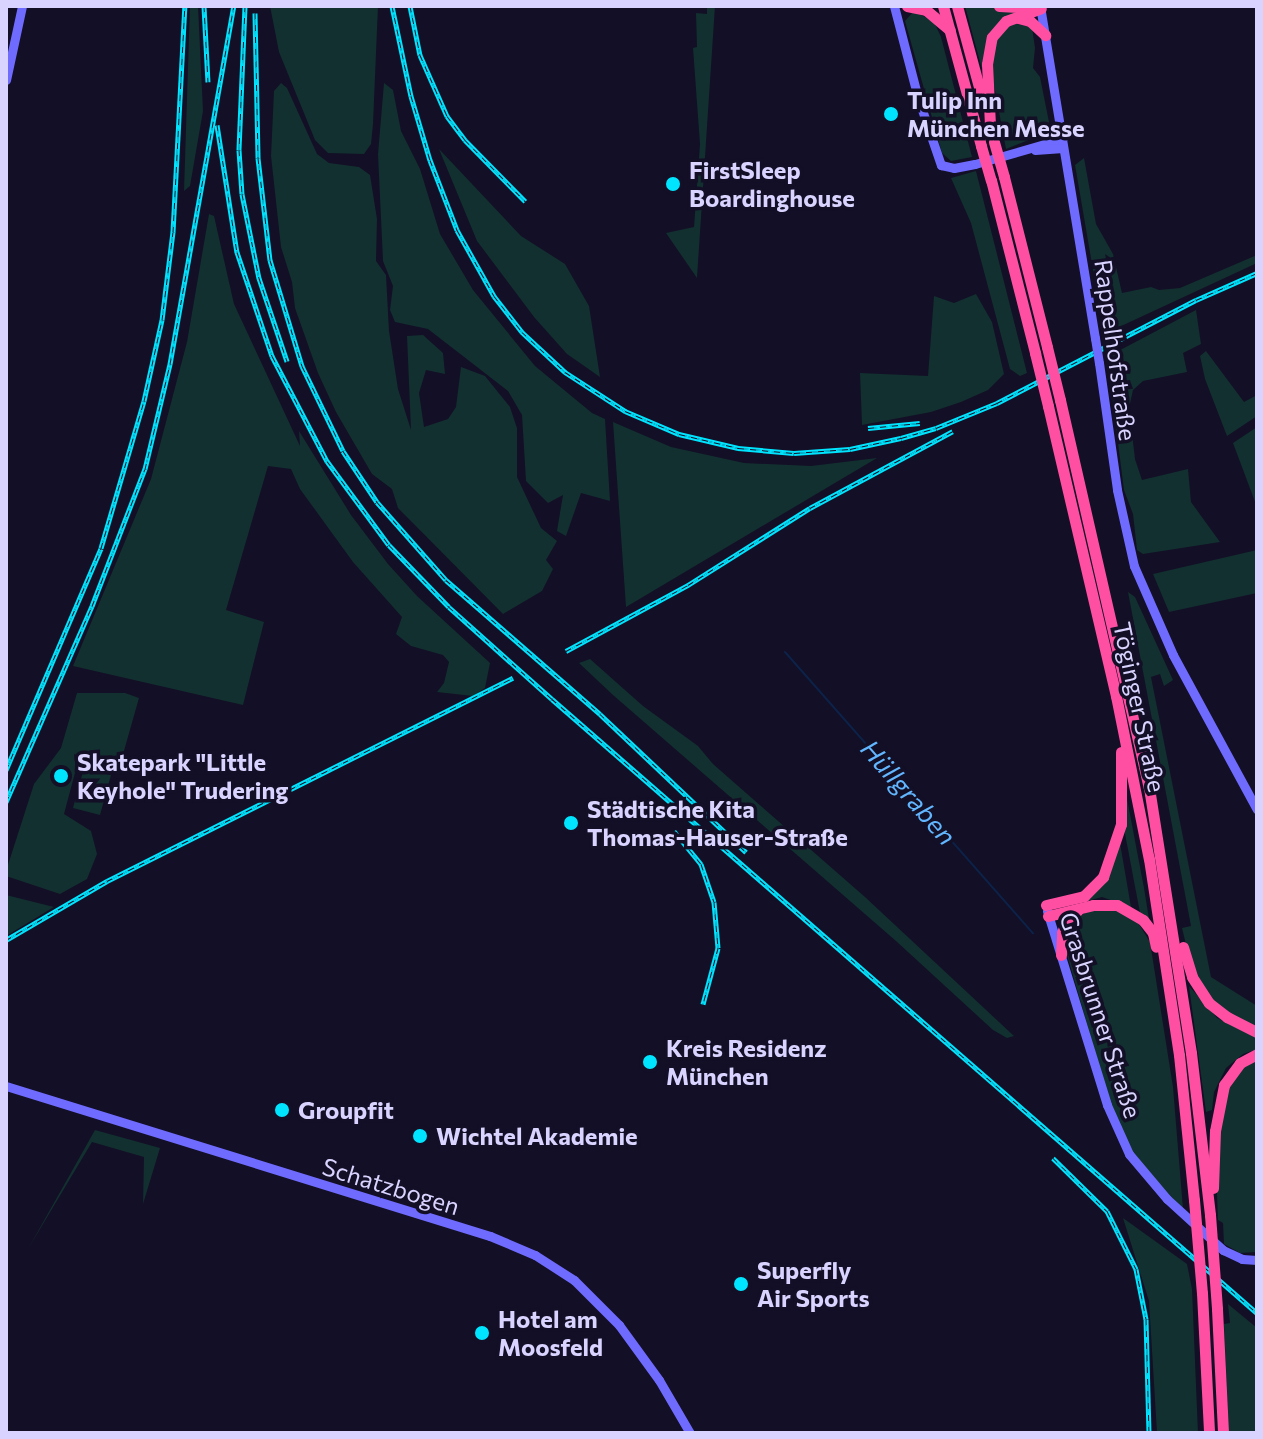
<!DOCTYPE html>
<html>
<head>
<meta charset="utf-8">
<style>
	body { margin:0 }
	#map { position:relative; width:1263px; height:1439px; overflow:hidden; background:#130f26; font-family:Commissioner,sans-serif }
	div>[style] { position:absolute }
	.green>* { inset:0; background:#12302f }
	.stream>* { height:2px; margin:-1px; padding:0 1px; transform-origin:1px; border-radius:1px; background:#0c2248 }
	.secondary>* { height:9px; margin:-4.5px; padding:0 4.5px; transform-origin:4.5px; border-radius:4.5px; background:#6f6bff }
	.highway>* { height:11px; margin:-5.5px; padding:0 5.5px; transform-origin:5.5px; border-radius:5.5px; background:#ff4fa3 }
	.rail>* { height:5px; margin-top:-2.5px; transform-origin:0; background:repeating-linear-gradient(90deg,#130f26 0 6px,#00e5ff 0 12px); box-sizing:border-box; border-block:2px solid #00e5ff }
	.secondary-bridge>* { height:9px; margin:-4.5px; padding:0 4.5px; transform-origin:4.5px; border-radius:4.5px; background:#6f6bff }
	.highway-bridge>* { height:11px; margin:-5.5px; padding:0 5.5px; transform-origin:5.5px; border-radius:5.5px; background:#ff4fa3 }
	.dots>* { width:22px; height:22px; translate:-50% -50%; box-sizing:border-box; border:4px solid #130f26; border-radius:50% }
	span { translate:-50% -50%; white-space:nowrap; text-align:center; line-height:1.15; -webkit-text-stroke:7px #130f26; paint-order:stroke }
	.poi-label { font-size:24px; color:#d9d4ff; font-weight:700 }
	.left { translate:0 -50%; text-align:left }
	.street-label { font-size:24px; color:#d9d4ff }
	.water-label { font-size:26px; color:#62b6ff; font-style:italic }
	.frame { position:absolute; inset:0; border:8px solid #d9d4ff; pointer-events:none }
</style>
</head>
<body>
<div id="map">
	<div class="green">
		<i style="clip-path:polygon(190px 6px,198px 6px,203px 111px,190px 186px,184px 191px)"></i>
		<i style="clip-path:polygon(270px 6px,378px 6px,373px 124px,371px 144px,364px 154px,328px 153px,315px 140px,279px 52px)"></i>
		<i style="clip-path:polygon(707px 6px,715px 6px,697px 278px,666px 233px,694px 227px,700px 144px,693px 48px,697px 47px,696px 13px,707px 14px)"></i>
		<i style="clip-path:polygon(965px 6px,1029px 9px,1004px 18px,983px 73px)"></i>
		<i style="clip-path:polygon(914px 11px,934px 22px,941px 37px,972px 157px,951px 161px,942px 153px,905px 21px)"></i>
		<i style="clip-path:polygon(1013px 23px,1032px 27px,1035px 48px,1033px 68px,1040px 77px,1049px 122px,1044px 134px,1006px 149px,991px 69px,997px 36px)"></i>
		<i style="clip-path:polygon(281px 83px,287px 88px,317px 154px,329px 163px,359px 167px,370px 175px,377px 219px,376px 261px,386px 275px,389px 331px,398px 389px,411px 430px,407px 336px,423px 335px,443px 353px,445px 374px,426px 370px,419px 393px,424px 427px,448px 419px,456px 407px,461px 367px,485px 376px,510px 407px,517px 428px,517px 477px,541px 528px,557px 541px,546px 560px,553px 569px,542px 591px,503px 614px,398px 508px,392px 489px,372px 474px,336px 412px,318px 373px,295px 308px,292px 282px,281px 247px,271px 156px,274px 91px)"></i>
		<i style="clip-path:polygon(384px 83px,393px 90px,401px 131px,420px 169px,440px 234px,473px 290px,535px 366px,592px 413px,605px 419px,610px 501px,581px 493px,566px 536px,557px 531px,563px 495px,548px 503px,526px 481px,522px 415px,508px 391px,428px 329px,395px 322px,390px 310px,393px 286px,383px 261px,378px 154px)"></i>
		<i style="clip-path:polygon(439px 149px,521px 236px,565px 264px,589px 306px,600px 377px,567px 354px,534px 317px,477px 241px)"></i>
		<i style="clip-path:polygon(1084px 158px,1096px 224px,1113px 254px,1122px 293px,1151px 287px,1159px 290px,1180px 288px,1257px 255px,1257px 263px,1104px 334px,1075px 165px)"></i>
		<i style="clip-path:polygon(976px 171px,1027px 373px,1020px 376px,1010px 369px,971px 223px,951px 178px)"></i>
		<i style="clip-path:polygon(209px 214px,214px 216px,234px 304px,300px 446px,299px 431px,351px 515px,388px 564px,417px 596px,490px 663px,485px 688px,473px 696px,437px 692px,444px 683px,449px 662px,443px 655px,411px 646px,396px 634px,402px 617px,353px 562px,300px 489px,291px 469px,268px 466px,226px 610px,264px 622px,243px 705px,73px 666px,151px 479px,187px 342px)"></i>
		<i style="clip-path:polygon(976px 294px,992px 322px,1004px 374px,988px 390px,961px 402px,931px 412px,862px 425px,860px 373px,928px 376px,934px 296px,954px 303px)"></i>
		<i style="clip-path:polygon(1196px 310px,1201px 344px,1183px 353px,1187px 372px,1143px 381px,1133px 390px,1129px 408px,1135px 459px,1142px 480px,1188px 469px,1191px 502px,1220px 542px,1143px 554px,1137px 550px,1133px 514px,1124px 490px,1107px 357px)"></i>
		<i style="clip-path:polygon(1206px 351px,1244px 402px,1257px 395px,1257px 416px,1227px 436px,1205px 379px,1200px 356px)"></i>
		<i style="clip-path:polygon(613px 422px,671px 447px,744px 463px,811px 466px,877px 458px,626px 607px)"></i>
		<i style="clip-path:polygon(1257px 427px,1257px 507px,1233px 443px)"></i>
		<i style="clip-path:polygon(1257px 550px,1257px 593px,1169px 612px,1153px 574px)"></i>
		<i style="clip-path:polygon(1128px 592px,1135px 597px,1173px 680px,1164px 686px,1160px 674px,1151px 677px,1211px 977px,1257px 1006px,1257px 1028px,1209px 1001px,1191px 965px,1182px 928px,1191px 926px)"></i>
		<i style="clip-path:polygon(590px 659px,643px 706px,698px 746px,713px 764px,865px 897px,1014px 1036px,1007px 1038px,993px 1030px,896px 941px,613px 695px,579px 663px)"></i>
		<i style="clip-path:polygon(77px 693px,125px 693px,139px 698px,118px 772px,74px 754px,76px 769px,64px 814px,91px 831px,97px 854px,87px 879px,60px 894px,6px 876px,6px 871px,34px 784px,61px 748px)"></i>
		<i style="clip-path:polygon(84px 768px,111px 775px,100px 815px,73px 808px)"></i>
		<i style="clip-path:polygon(1125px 788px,1144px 888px,1150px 925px,1140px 913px,1123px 823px)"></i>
		<i style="clip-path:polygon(1120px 843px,1131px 907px,1102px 897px,1087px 901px,1111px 867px)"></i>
		<i style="clip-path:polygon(6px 895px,54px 907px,6px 936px)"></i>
		<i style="clip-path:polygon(1096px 909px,1117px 910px,1135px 918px,1150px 942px,1173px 1087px,1183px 1209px,1151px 1178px,1127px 1146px,1111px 1106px,1063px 941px,1073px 918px)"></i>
		<i style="clip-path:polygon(1189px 986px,1217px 1018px,1257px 1038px,1257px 1049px,1243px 1054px,1226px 1068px,1214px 1092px,1212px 1110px,1206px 1112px)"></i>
		<i style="clip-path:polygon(1257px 1057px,1257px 1252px,1240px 1253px,1224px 1244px,1223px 1223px,1218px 1220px,1216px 1167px,1221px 1105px,1239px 1068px)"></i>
		<i style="clip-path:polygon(95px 1130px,160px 1148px,143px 1204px,144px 1157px,92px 1142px,28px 1249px)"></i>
		<i style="clip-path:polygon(1123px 1218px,1187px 1264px,1192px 1289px,1198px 1433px,1157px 1433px,1149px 1301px)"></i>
		<i style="clip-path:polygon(1228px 1304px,1257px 1328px,1255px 1433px,1229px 1433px,1224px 1324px,1230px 1323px)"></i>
	</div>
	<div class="stream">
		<i style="left:785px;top:652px;width:375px;rotate:48.6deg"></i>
	</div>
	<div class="secondary">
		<i style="left:894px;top:6px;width:95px;rotate:75.4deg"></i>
		<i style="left:918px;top:98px;width:71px;rotate:71.1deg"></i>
		<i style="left:941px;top:165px;width:13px;rotate:13deg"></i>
		<i style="left:954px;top:168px;width:21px;rotate:-11deg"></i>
		<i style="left:975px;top:164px;width:91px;rotate:-16deg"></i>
		<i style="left:1040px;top:6px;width:337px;rotate:80.6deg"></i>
		<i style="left:6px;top:80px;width:76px;rotate:-77.8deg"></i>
		<i style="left:1035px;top:150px;width:28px;rotate:-4deg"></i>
		<i style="left:1099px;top:363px;width:128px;rotate:81.9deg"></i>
		<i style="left:1117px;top:490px;width:78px;rotate:77.4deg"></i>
		<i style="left:1134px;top:566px;width:97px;rotate:66.3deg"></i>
		<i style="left:1173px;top:655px;width:176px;rotate:61.5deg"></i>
		<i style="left:1047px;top:911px;width:203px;rotate:72.8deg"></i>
		<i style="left:1107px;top:1105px;width:54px;rotate:65.8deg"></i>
		<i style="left:1129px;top:1154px;width:59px;rotate:49.8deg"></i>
		<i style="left:1167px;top:1199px;width:76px;rotate:42.3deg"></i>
		<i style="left:1223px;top:1250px;width:21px;rotate:25deg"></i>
		<i style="left:1242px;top:1259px;width:15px;rotate:4deg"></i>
		<i style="left:6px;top:1086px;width:507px;rotate:17.22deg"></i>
		<i style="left:490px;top:1236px;width:49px;rotate:22.9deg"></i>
		<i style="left:535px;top:1255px;width:46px;rotate:32.7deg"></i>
		<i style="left:574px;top:1280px;width:64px;rotate:45deg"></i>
		<i style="left:619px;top:1325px;width:68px;rotate:54deg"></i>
		<i style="left:659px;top:1380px;width:61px;rotate:59.7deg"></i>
	</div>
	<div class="highway">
		<i style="left:907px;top:6px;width:19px;rotate:12deg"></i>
		<i style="left:926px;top:10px;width:31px;rotate:40deg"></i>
		<i style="left:943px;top:6px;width:145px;rotate:74.8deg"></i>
		<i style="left:957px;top:6px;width:99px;rotate:74.8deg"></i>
		<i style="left:999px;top:6px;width:41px;rotate:2.8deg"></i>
		<i style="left:1018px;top:18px;width:12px;rotate:14deg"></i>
		<i style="left:1030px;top:21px;width:21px;rotate:43deg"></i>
		<i style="left:990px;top:125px;width:61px;rotate:-92.8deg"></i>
		<i style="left:987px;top:64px;width:27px;rotate:-80deg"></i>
		<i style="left:992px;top:37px;width:21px;rotate:-49deg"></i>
		<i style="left:1006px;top:21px;width:37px;rotate:-20deg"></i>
		<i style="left:1004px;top:177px;width:175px;rotate:75.8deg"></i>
		<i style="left:991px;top:180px;width:179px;rotate:75.7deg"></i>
		<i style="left:1060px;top:400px;width:404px;rotate:77.1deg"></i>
		<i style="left:1150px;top:794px;width:262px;rotate:81deg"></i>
		<i style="left:1191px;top:1053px;width:163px;rotate:83.3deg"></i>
		<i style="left:1048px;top:406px;width:298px;rotate:76.8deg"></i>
		<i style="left:1116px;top:696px;width:166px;rotate:78.6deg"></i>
		<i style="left:1149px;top:859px;width:198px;rotate:81.3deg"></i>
		<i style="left:1179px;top:1055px;width:146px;rotate:84.1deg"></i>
		<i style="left:1046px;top:905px;width:39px;rotate:-13deg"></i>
		<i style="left:1084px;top:896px;width:27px;rotate:-45deg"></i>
		<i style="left:1103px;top:877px;width:56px;rotate:-71.2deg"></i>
		<i style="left:1121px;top:824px;width:72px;rotate:-90deg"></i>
		<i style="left:1048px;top:916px;width:46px;rotate:-13.7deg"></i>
		<i style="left:1093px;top:905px;width:24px"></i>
		<i style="left:1117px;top:905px;width:30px;rotate:30deg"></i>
		<i style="left:1143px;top:920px;width:16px;rotate:52deg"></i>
		<i style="left:1153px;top:933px;width:14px;rotate:78deg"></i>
		<i style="left:1183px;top:947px;width:31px;rotate:73deg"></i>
		<i style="left:1192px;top:977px;width:31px;rotate:57deg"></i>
		<i style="left:1209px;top:1003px;width:23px;rotate:38deg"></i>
		<i style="left:1227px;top:1017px;width:34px;rotate:27deg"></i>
		<i style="left:1061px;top:955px;width:22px;rotate:-87deg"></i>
		<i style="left:1062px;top:933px;width:15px;rotate:-70deg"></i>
		<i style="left:1067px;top:919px;width:14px;rotate:-39deg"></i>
		<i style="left:1213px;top:1188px;width:57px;rotate:-88deg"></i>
		<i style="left:1215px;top:1131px;width:47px;rotate:-78.9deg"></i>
		<i style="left:1224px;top:1085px;width:27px;rotate:-54deg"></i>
		<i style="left:1240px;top:1063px;width:19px;rotate:-28deg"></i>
		<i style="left:1202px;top:1293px;width:140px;rotate:87.1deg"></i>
		<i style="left:1217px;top:1309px;width:124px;rotate:87.2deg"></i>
	</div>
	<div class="rail">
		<i style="left:204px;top:6px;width:76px;rotate:87deg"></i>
		<i style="left:245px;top:6px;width:144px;rotate:92.4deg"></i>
		<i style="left:239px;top:150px;width:44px;rotate:86.1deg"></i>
		<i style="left:242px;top:194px;width:86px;rotate:78.6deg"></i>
		<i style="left:259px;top:278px;width:88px;rotate:71.4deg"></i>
		<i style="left:392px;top:6px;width:92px;rotate:78.1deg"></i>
		<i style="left:411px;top:96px;width:67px;rotate:73.5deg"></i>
		<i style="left:430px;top:160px;width:75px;rotate:68.9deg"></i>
		<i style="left:457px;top:230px;width:76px;rotate:60.7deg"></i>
		<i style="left:494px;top:296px;width:46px;rotate:52.1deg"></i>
		<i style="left:522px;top:332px;width:59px;rotate:42.9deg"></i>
		<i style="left:565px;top:372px;width:72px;rotate:33deg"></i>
		<i style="left:625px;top:411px;width:59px;rotate:23.1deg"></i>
		<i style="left:679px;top:434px;width:61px;rotate:13.3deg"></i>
		<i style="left:738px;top:448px;width:56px;rotate:5.1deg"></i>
		<i style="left:794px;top:453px;width:56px;rotate:-4.1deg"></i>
		<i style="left:850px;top:449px;width:52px;rotate:-12.2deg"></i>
		<i style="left:901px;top:438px;width:36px;rotate:-16deg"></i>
		<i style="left:936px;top:428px;width:66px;rotate:-22.3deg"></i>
		<i style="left:997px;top:403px;width:224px;rotate:-27.4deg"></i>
		<i style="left:1196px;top:300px;width:67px;rotate:-23.9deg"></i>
		<i style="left:410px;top:6px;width:50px;rotate:78.5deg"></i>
		<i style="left:420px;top:55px;width:67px;rotate:66.1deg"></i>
		<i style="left:447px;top:116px;width:30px;rotate:53deg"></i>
		<i style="left:465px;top:140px;width:86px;rotate:45.5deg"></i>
		<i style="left:255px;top:13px;width:145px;rotate:88.8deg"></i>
		<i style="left:258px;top:158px;width:103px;rotate:83.3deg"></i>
		<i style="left:270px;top:260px;width:111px;rotate:73.2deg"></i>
		<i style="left:302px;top:366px;width:94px;rotate:64.2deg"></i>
		<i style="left:343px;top:451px;width:61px;rotate:56.3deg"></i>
		<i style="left:377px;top:502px;width:104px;rotate:48.5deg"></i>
		<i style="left:446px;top:580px;width:204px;rotate:41deg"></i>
		<i style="left:600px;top:714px;width:201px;rotate:43.4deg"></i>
		<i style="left:217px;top:125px;width:129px;rotate:81.1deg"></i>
		<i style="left:237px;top:252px;width:110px;rotate:71.4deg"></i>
		<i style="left:272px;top:356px;width:119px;rotate:62.4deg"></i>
		<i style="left:327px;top:461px;width:104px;rotate:53.6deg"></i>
		<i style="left:389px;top:545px;width:86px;rotate:45.9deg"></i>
		<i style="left:449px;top:607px;width:138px;rotate:41.8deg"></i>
		<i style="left:552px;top:699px;width:935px;rotate:41.05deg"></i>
		<i style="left:868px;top:428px;width:52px;rotate:-5.5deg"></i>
		<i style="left:566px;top:651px;width:139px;rotate:-28.4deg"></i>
		<i style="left:688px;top:585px;width:144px;rotate:-32.3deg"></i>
		<i style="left:810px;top:508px;width:162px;rotate:-28.3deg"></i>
		<i style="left:6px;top:770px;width:241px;rotate:-66.8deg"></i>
		<i style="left:101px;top:548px;width:153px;rotate:-73.7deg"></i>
		<i style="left:144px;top:401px;width:83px;rotate:-77.5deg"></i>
		<i style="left:162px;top:320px;width:89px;rotate:-82.9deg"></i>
		<i style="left:173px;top:232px;width:226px;rotate:-87deg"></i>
		<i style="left:6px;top:802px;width:214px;rotate:-66.3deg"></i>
		<i style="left:92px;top:606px;width:147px;rotate:-68.9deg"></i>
		<i style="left:145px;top:469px;width:108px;rotate:-76.6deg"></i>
		<i style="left:170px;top:364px;width:364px;rotate:-79.9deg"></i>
		<i style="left:674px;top:831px;width:43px;rotate:50.7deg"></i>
		<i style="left:701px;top:864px;width:40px;rotate:71.1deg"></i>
		<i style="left:714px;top:902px;width:46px;rotate:85deg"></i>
		<i style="left:718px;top:948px;width:58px;rotate:105deg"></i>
		<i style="left:6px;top:940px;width:117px;rotate:-30.3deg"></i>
		<i style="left:107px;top:881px;width:454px;rotate:-26.6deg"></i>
		<i style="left:1053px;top:1158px;width:76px;rotate:44.5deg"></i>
		<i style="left:1107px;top:1211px;width:65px;rotate:63.4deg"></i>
		<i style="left:1136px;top:1269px;width:51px;rotate:78.7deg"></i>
		<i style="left:1146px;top:1319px;width:114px;rotate:88.5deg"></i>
	</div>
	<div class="secondary-bridge">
		<i style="left:1095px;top:338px;width:25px;rotate:81deg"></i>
	</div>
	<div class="highway-bridge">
		<i style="left:994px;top:142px;width:36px;rotate:74deg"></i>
		<i style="left:981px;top:146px;width:35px;rotate:74deg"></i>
		<i style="left:1047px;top:347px;width:55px;rotate:76.2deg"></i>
		<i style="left:1035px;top:353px;width:55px;rotate:76.2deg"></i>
		<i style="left:1194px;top:1200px;width:93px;rotate:85.1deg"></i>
		<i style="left:1210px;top:1215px;width:94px;rotate:85.7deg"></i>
	</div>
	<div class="dots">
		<i style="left:891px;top:114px;background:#00e5ff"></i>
		<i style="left:673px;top:184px;background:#00e5ff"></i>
		<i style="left:61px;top:776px;background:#00e5ff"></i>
		<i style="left:571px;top:823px;background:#00e5ff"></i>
		<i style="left:650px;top:1062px;background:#00e5ff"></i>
		<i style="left:282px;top:1110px;background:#00e5ff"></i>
		<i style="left:420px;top:1136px;background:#00e5ff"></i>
		<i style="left:741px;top:1284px;background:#00e5ff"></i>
		<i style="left:482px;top:1333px;background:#00e5ff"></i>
	</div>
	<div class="poi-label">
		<span class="left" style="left:907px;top:114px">Tulip Inn<br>München Messe</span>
		<span class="left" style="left:689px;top:184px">FirstSleep<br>Boardinghouse</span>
		<span class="left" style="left:77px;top:776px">Skatepark "Little<br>Keyhole" Trudering</span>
		<span class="left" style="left:587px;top:823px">Städtische Kita<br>Thomas-Hauser-Straße</span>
		<span class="left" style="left:666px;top:1062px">Kreis Residenz<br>München</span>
		<span class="left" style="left:298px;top:1110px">Groupfit</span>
		<span class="left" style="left:436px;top:1136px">Wichtel Akademie</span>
		<span class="left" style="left:757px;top:1284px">Superfly<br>Air Sports</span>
		<span class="left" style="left:498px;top:1333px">Hotel am<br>Moosfeld</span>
	</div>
	<div class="street-label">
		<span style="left:1116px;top:350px;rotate:82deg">Rappelhofstraße</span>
		<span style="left:1140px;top:707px;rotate:78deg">Töginger Straße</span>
		<span style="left:1101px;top:1015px;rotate:72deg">Grasbrunner Straße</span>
		<span style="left:391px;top:1186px;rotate:17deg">Schatzbogen</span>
	</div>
	<div class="water-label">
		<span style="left:909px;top:792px;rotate:49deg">Hüllgraben</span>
	</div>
	<div class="frame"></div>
</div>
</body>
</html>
